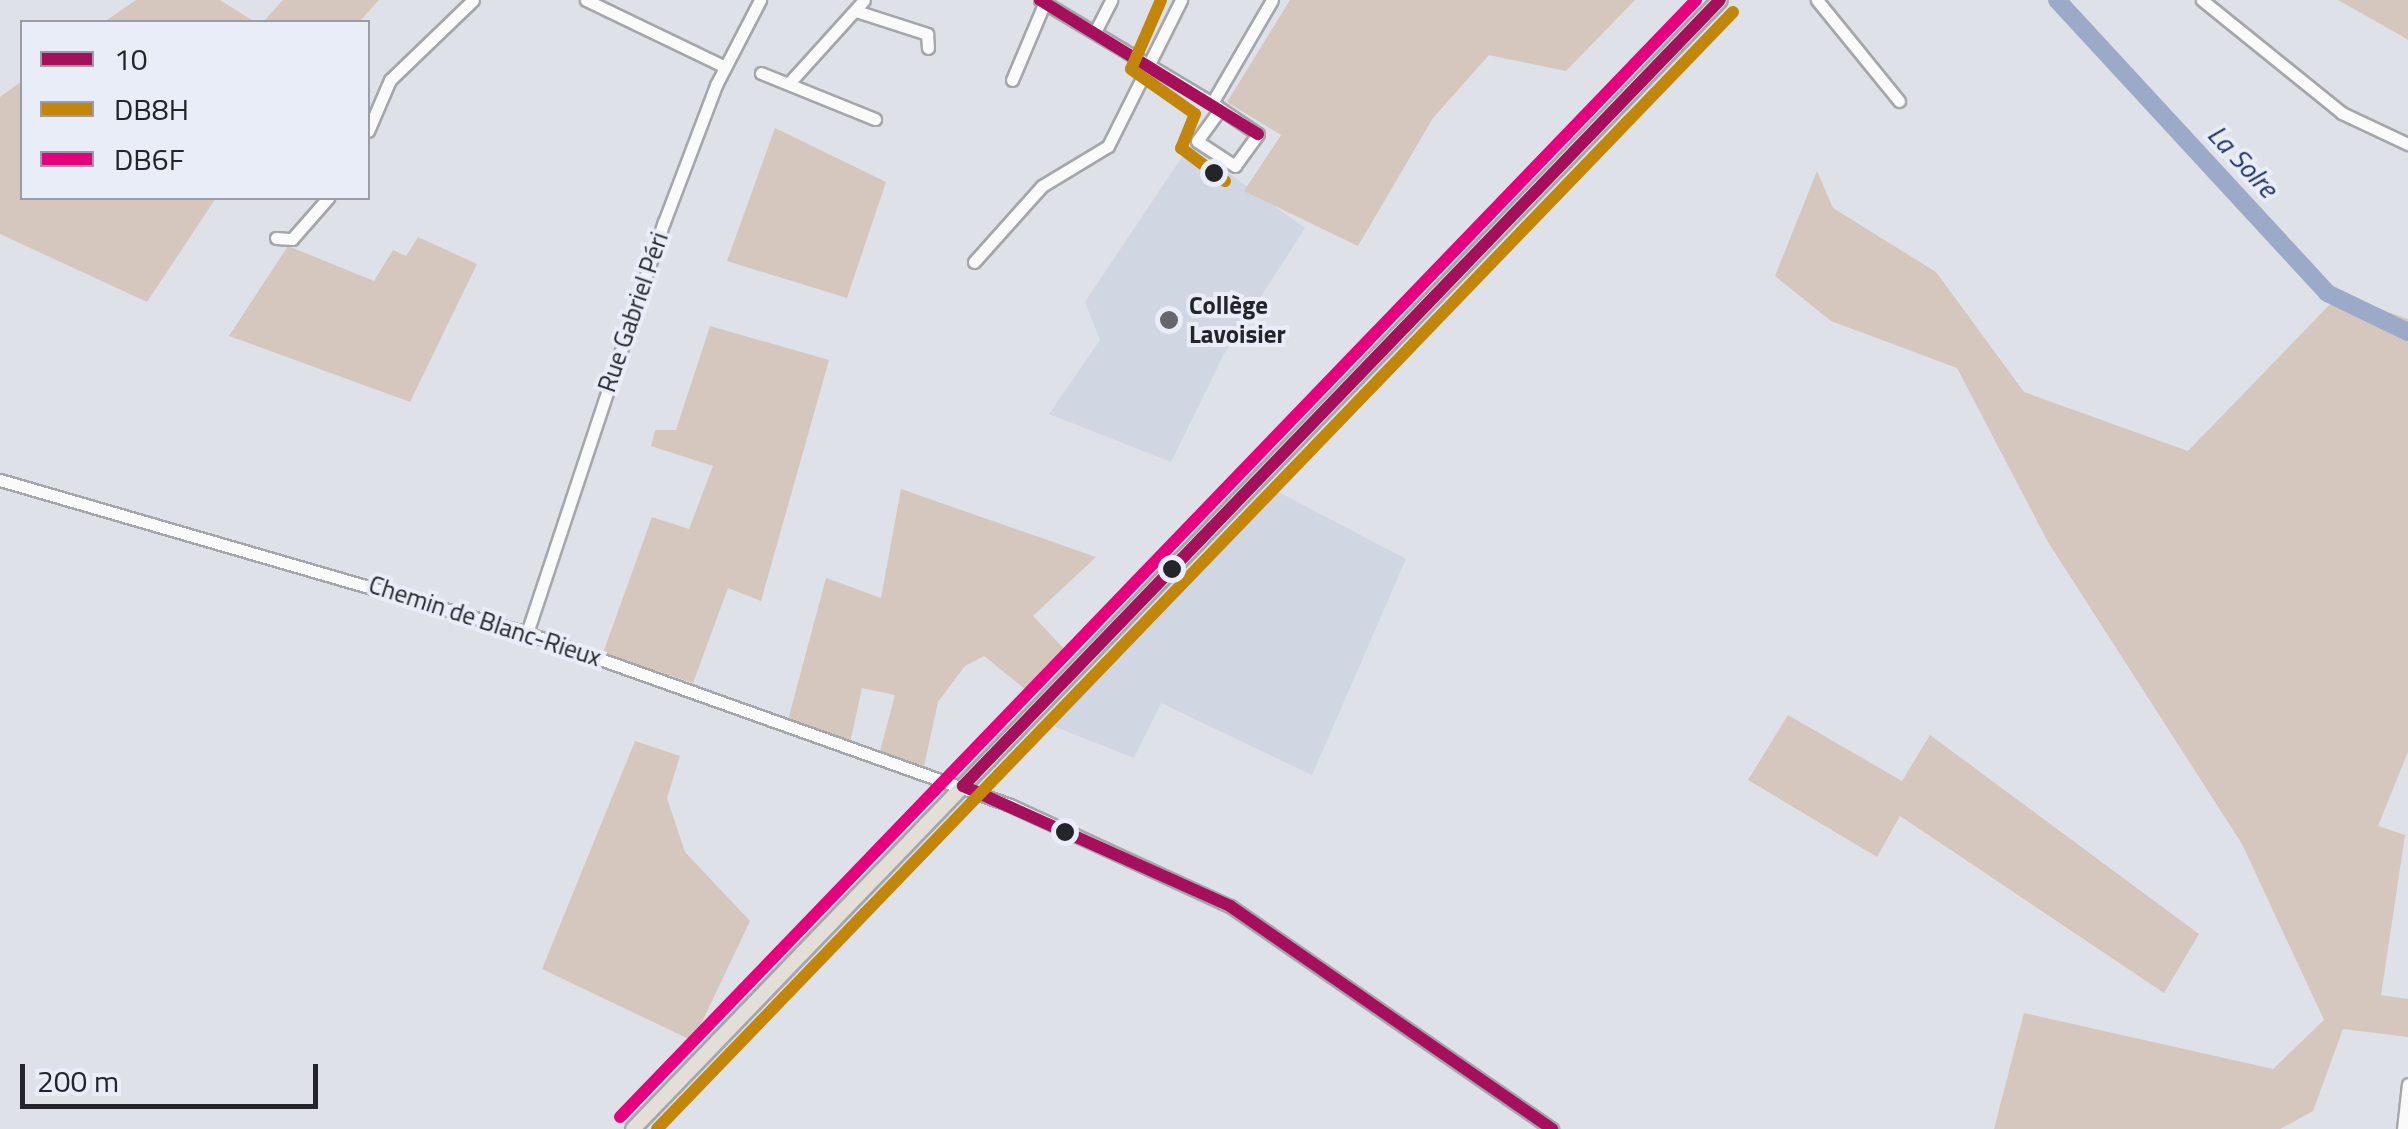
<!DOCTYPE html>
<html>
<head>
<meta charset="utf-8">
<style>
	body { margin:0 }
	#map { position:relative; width:2408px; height:1129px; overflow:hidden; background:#dee1e7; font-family:"Titillium Web",sans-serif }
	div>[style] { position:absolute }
	.built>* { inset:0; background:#d1d6e3 }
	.green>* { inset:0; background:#d5c7bd }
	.river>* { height:18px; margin:-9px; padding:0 9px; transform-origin:9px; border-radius:9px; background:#9caac9 }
	.roads { filter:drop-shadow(2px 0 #a4a6aa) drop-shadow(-2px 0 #a4a6aa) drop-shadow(0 2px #a4a6aa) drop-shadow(0 -2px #a4a6aa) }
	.minor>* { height:11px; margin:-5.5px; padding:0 5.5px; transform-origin:5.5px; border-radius:5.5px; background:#fafafb }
	.major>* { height:14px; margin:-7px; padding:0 7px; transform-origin:7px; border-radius:7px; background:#e4ded8 }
	.bus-1>* { height:12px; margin:-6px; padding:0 6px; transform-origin:6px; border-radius:6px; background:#a50f5b }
	.bus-2>* { height:12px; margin:-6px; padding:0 6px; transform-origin:6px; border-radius:6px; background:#c2860a }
	.bus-3>* { height:12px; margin:-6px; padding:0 6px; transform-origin:6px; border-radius:6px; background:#e5007d }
	.dots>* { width:28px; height:28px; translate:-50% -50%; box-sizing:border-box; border:5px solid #e8edf8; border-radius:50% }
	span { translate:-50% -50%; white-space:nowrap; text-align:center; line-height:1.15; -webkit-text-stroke:8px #e8edf8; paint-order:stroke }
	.poi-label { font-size:25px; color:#24252a; font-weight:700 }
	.left { translate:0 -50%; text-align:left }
	.street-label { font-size:25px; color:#24252a }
	.water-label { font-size:28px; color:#1f3268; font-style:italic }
	.legend { position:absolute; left:20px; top:20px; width:350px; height:180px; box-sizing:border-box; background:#e8edf8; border:2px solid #9a9da6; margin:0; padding:12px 18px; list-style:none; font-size:30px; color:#24252a }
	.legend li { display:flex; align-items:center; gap:20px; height:50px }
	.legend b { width:50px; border:2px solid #9a9da6 }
	.scale { position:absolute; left:20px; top:1064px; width:298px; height:45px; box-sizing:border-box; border:5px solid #24252a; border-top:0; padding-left:12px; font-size:30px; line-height:35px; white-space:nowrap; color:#24252a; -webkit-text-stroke:8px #e8edf8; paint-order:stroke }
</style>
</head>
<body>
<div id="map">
	<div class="built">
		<i style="clip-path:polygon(1190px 145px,1305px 228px,1224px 354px,1171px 462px,1049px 414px,1100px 340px,1085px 302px)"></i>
		<i style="clip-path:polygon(1269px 487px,1406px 559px,1312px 775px,1161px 703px,1134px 758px,1043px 722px)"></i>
	</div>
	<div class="green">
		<i style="clip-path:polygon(136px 0,220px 0,255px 22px,104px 22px)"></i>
		<i style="clip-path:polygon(283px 0,379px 0,359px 22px,263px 22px)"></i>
		<i style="clip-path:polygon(1290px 0,1635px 0,1566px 71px,1489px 55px,1433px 118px,1358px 246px,1244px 191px,1281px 135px,1227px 102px)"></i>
		<i style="clip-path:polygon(2338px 0,2408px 0,2408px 40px,2400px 35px)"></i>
		<i style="clip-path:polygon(22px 81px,22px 198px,216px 198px,147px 302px,0 234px,0 97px)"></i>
		<i style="clip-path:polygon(775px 128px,886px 182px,847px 298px,727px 261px)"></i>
		<i style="clip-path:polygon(1817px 171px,1833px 208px,1936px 272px,2024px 392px,2188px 451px,2339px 295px,2408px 319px,2408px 752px,2378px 826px,2405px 835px,2381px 995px,2408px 999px,2408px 1037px,2343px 1029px,2313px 1111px,2280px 1129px,1994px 1129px,2024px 1013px,2273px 1069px,2324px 1020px,2242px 844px,2048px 542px,1957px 368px,1831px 321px,1775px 276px)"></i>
		<i style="clip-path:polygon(418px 237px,477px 264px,410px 402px,229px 336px,288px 246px,374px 281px,393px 250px,406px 256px)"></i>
		<i style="clip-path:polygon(710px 326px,829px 360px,761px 601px,728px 588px,693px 683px,603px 653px,652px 517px,689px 529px,713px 466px,651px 446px,655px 430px,676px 430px)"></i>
		<i style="clip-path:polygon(901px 489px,1096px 557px,1033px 616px,1068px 653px,1031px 694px,984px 656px,965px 666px,938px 702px,924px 766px,880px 751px,895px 695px,862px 688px,850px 743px,788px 720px,826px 578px,881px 598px)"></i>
		<i style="clip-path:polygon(1788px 715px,1902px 781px,1930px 735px,2199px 934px,2164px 993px,1900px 816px,1877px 857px,1748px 780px)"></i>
		<i style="clip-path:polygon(635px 741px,680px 756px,667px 798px,685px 852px,750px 921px,693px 1041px,542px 969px)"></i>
	</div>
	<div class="river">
		<i style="left:2057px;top:0;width:398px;rotate:47.3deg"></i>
		<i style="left:2327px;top:293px;width:90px;rotate:25.7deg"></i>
	</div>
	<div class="roads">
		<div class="minor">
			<i style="left:586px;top:0;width:154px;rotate:25.7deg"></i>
			<i style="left:1040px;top:0;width:200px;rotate:30.9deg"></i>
			<i style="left:1212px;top:103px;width:55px;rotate:34deg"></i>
			<i style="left:1258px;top:134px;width:39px;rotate:126deg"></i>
			<i style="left:1235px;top:166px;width:45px;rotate:-146.7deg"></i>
			<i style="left:1197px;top:141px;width:39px;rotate:-54deg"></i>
			<i style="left:1817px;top:0;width:130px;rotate:50.9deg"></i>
			<i style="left:2202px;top:0;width:180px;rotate:38.9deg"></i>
			<i style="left:2342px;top:113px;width:73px;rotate:25.2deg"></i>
			<i style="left:856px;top:11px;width:75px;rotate:17.9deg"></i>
			<i style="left:927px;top:34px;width:14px;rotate:86deg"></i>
			<i style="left:1095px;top:32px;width:36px;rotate:-63deg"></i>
			<i style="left:761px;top:73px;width:123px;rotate:22deg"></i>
			<i style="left:1012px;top:80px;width:85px;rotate:-67.1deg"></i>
			<i style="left:790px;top:82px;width:110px;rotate:-47.9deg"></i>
			<i style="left:1212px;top:103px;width:119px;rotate:-59.8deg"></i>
			<i style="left:368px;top:131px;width:56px;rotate:-66.7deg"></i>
			<i style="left:390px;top:80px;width:115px;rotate:-43.9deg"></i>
			<i style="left:276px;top:238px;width:16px;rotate:4deg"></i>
			<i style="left:292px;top:239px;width:55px;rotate:-48.7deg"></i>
			<i style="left:974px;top:262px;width:102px;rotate:-48.2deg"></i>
			<i style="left:1042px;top:186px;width:77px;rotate:-31.2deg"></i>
			<i style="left:1108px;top:146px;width:163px;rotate:-63.4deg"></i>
			<i style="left:0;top:480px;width:549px;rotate:16.19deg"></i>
			<i style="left:527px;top:633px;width:513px;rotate:19.6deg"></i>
			<i style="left:1010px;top:805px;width:242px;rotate:24.7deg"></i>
			<i style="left:1230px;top:906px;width:392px;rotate:34.7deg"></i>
			<i style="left:527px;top:633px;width:433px;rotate:-71.6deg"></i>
			<i style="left:664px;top:222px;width:147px;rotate:-69.2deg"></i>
			<i style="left:716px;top:85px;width:96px;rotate:-62.6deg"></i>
			<i style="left:2403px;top:1129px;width:45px;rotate:-83.7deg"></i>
		</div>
		<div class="major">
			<i style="left:633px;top:1129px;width:1567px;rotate:-46.09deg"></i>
		</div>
	</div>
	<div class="bus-1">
		<i style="left:1040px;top:0;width:256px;rotate:31.6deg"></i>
		<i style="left:963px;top:786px;width:1091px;rotate:-46.08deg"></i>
		<i style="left:963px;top:786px;width:293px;rotate:24.2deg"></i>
		<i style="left:1230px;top:906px;width:392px;rotate:34.7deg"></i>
	</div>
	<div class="bus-2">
		<i style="left:1161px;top:0;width:75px;rotate:113.5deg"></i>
		<i style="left:1131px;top:69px;width:78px;rotate:35.1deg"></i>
		<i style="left:1195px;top:114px;width:37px;rotate:112deg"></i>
		<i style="left:1181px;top:148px;width:55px;rotate:36.9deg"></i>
		<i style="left:657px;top:1129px;width:1551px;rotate:-46.07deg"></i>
	</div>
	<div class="bus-3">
		<i style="left:620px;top:1117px;width:1551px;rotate:-46.07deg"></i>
	</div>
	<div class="dots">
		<i style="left:1214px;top:173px;background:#24252a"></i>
		<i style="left:1169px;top:320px;background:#65676c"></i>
		<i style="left:1172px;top:569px;background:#24252a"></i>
		<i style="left:1065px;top:832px;background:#24252a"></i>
	</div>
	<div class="poi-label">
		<span class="left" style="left:1189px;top:320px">Collège<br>Lavoisier</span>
	</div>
	<div class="street-label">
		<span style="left:633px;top:312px;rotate:-71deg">Rue Gabriel Péri</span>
		<span style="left:485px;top:621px;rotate:18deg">Chemin de Blanc-Rieux</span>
	</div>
	<div class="water-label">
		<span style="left:2243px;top:161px;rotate:47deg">La Solre</span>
	</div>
	<ul class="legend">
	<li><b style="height:12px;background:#a50f5b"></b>10</li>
	<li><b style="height:12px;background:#c2860a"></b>DB8H</li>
	<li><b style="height:12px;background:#e5007d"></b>DB6F</li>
	</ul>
	<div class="scale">200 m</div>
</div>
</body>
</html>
